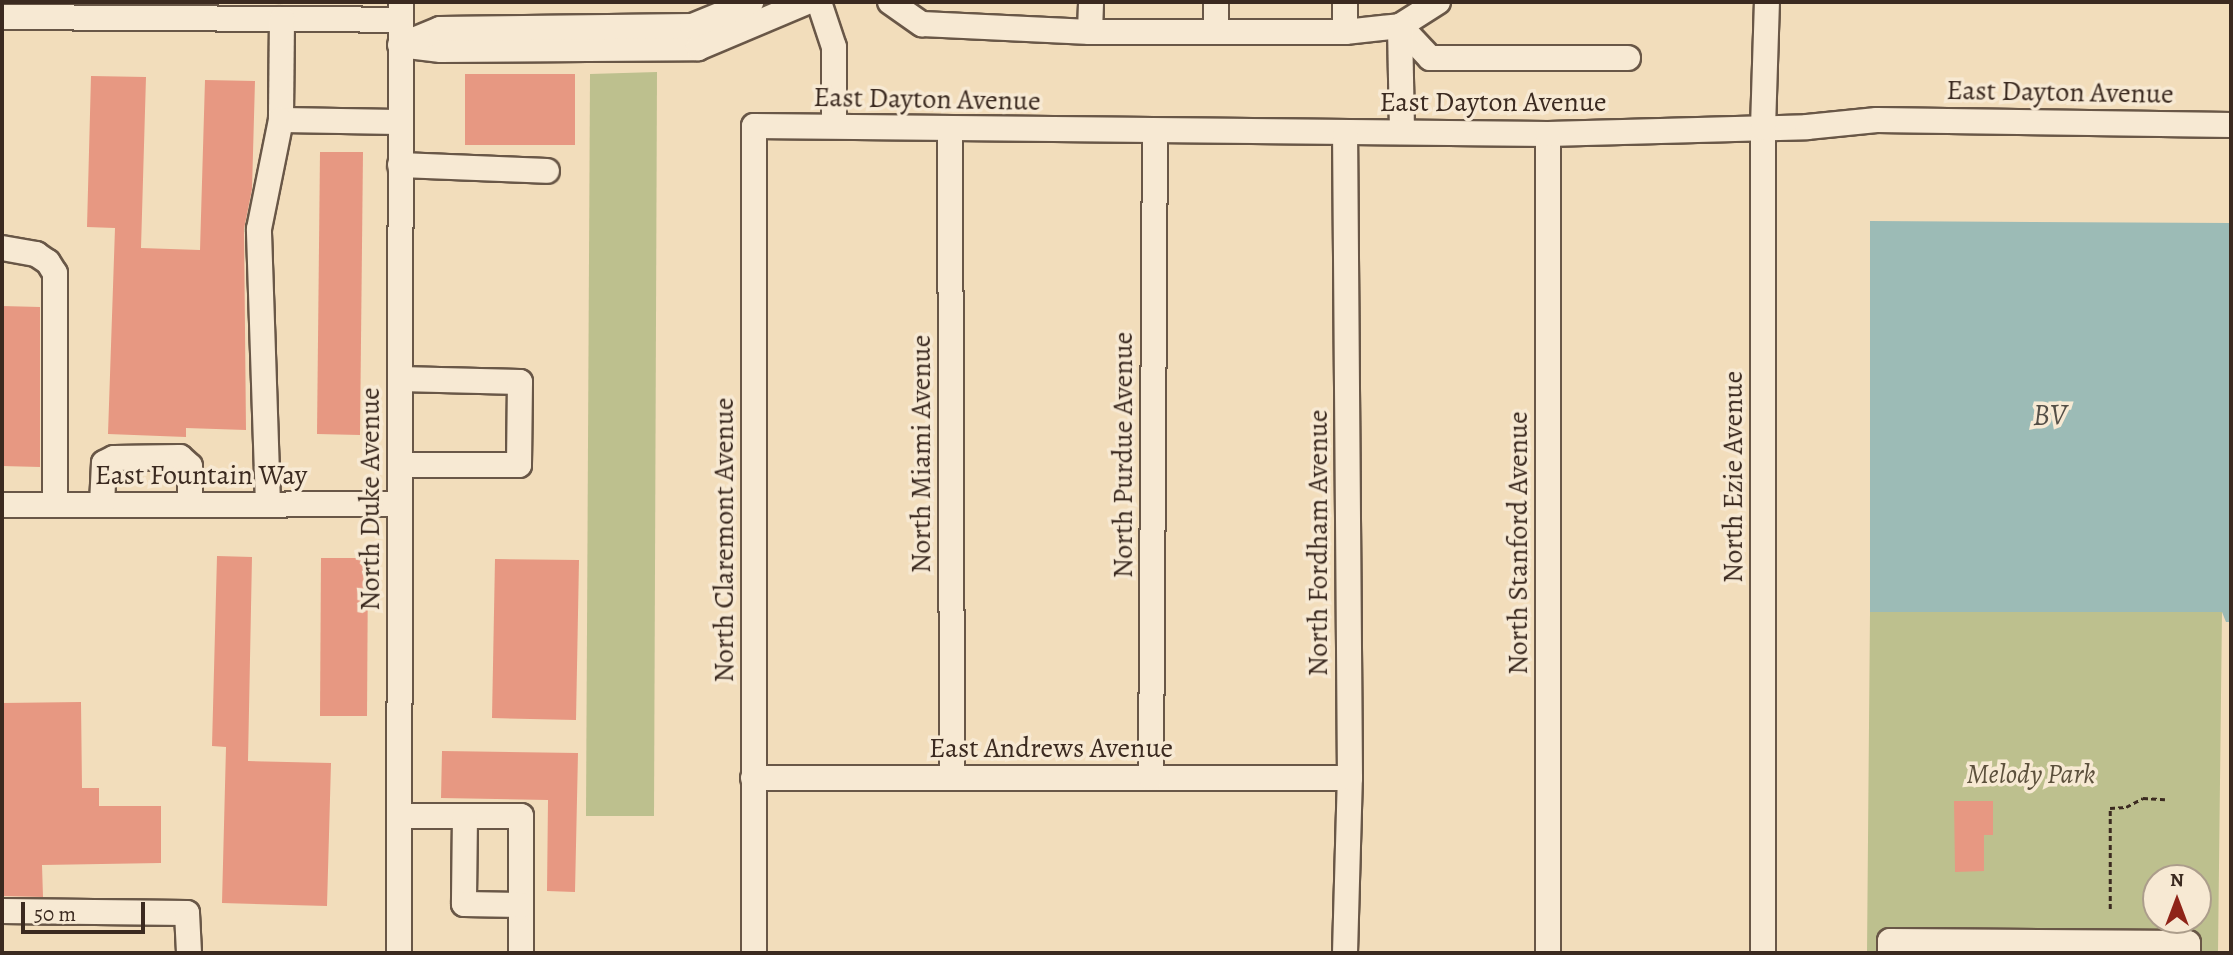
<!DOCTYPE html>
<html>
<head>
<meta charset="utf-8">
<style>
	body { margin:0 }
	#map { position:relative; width:2233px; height:955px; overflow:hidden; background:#f2ddbb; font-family:Alegreya,serif }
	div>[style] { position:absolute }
	.green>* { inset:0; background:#bdc08e }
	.water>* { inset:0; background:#9cbbb6 }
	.building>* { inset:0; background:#e79882 }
	.path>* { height:2.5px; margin-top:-1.25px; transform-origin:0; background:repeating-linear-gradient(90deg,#3b2a20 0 5px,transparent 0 8.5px) }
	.roads { filter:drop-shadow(2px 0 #695747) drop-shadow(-2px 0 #695747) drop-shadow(0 2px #695747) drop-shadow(0 -2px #695747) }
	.minor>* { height:24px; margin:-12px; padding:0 12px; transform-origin:12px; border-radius:12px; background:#f7e9d3 }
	span { translate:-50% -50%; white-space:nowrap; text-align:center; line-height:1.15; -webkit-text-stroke:7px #f7e9d3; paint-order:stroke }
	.street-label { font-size:28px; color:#3b2a20 }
	.park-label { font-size:28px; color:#5c503c; font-style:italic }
	.water-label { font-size:30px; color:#534e46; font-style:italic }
	.frame { position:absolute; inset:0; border:4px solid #3b2a20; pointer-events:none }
	.north { position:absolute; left:2142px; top:864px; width:70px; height:70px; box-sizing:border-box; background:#f7e9d3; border:2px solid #ac9d8b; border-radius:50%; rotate:0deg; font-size:19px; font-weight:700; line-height:28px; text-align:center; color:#3b2a20 }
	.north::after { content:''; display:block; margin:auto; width:24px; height:32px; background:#8f2418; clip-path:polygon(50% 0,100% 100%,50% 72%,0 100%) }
	.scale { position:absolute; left:21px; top:902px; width:124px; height:32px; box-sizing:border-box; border:4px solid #3b2a20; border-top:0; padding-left:9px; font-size:21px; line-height:24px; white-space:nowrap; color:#3b2a20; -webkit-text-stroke:5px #f7e9d3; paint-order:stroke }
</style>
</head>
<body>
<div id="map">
	<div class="green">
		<i style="clip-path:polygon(657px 72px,654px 816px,586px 816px,590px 74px)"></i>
		<i style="clip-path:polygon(evenodd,1870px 612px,2222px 612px,2218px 953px,1867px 953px,1870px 612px,2156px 878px,2198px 878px,2198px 920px,2156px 920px,2156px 878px)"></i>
	</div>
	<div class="water">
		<i style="clip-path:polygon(1870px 221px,2231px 223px,2231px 622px,2226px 622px,2222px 612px,1870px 612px)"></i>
	</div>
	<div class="building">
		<i style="clip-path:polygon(465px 74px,575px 74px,575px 145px,465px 145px)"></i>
		<i style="clip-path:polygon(91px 76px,146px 77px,141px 248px,200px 250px,205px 80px,255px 81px,252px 189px,244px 229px,246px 430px,186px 428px,186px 437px,108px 434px,115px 228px,87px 227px)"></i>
		<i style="clip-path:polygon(320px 152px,363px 152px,360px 435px,317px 434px)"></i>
		<i style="clip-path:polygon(2px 306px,40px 307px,40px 467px,2px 466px)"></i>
		<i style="clip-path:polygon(217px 556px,252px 557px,248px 761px,331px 763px,327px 906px,222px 903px,226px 747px,212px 746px)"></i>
		<i style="clip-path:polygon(321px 558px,368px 558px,367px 716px,320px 716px)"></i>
		<i style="clip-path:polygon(495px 559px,579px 560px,576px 720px,492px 718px)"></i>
		<i style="clip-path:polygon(81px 702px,82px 788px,99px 788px,99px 806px,161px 806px,161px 863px,42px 865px,43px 897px,2px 896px,2px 703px)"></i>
		<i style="clip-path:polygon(442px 751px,578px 753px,575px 892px,547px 891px,548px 800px,441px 798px)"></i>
		<i style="clip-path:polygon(1954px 801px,1993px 801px,1993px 835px,1984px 835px,1984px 871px,1955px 872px)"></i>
	</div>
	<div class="path">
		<i style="left:2110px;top:909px;width:101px;rotate:-90deg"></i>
		<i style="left:2110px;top:808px;width:16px;rotate:-4deg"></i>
		<i style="left:2126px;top:807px;width:19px;rotate:-28deg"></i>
		<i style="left:2143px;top:798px;width:22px;rotate:3deg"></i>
	</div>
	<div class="roads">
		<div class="minor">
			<i style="left:819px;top:2px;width:47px;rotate:71.6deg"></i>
			<i style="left:834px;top:47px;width:79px;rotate:90deg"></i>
			<i style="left:890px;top:2px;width:39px;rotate:35deg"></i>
			<i style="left:922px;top:24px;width:168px;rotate:2.7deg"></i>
			<i style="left:1090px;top:32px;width:255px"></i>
			<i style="left:1345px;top:32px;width:55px;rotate:-6.2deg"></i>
			<i style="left:1400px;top:26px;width:45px;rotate:-32.3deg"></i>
			<i style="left:1345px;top:2px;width:30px;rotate:90deg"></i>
			<i style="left:2px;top:17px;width:398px;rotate:0.4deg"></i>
			<i style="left:282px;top:19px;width:101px;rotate:90.6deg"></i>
			<i style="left:281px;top:120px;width:119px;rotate:1deg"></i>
			<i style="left:1400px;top:26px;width:44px;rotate:46.8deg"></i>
			<i style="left:1430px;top:58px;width:198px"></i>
			<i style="left:1400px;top:26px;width:106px;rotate:88.9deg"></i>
			<i style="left:1216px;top:30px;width:28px;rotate:-90deg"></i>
			<i style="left:1090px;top:32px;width:30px;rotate:-88deg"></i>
			<i style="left:400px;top:45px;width:41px;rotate:7deg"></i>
			<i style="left:441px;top:50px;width:257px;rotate:-0.4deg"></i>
			<i style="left:698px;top:48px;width:118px;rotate:-22.9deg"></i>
			<i style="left:401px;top:45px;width:42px;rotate:-22.3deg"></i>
			<i style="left:440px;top:29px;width:252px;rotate:-0.7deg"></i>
			<i style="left:692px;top:26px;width:64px;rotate:-22.1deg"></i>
			<i style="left:950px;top:130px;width:648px;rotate:89.82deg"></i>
			<i style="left:1548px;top:134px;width:819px;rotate:90deg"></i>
			<i style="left:400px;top:165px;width:147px;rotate:2.3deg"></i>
			<i style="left:2px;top:248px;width:35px;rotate:10deg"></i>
			<i style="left:36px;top:254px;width:14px;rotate:34deg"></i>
			<i style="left:48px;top:262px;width:13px;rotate:58deg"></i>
			<i style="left:55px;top:273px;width:232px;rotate:90deg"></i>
			<i style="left:400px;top:379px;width:120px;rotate:1.4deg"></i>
			<i style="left:520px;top:382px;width:83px;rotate:90.7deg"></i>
			<i style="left:519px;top:465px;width:119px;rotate:180deg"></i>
			<i style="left:268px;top:504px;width:275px;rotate:-91.9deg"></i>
			<i style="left:259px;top:229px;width:111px;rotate:-78.6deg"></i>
			<i style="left:2px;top:505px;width:398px;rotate:-0.1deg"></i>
			<i style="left:102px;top:505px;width:42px;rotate:-87.3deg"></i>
			<i style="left:104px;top:463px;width:11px;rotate:-27deg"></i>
			<i style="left:114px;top:458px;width:66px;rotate:-0.9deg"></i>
			<i style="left:180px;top:457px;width:13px;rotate:42deg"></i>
			<i style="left:190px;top:466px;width:38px;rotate:90deg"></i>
			<i style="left:753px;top:778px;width:597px"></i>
			<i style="left:1151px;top:778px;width:646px;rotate:-89.65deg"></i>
			<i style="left:399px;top:816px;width:122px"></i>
			<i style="left:521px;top:816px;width:137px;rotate:90deg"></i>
			<i style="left:465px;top:816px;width:88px;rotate:90.7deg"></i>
			<i style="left:464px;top:904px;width:57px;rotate:1deg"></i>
			<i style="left:2px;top:911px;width:185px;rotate:0.6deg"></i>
			<i style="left:187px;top:913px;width:40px;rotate:87.1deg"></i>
			<i style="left:399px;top:953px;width:951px;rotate:-89.88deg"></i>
			<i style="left:754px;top:953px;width:827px;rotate:-90deg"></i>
			<i style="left:754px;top:126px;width:794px;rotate:0.58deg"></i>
			<i style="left:1548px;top:134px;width:259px;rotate:-1.5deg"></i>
			<i style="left:1807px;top:127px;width:70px;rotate:-5.7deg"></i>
			<i style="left:1877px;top:120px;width:354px;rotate:0.8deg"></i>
			<i style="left:1345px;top:953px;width:175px;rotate:-88.4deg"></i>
			<i style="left:1350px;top:778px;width:646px;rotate:-90.44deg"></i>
			<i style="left:1763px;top:953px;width:825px;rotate:-90deg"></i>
			<i style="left:1763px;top:128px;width:126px;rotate:-88.2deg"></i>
			<i style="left:1890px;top:953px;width:12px;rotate:-90deg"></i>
			<i style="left:1890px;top:941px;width:298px;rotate:0.4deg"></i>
			<i style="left:2188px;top:943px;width:10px;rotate:90deg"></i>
		</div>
	</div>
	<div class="street-label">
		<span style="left:2060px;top:92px;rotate:1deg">East Dayton Avenue</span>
		<span style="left:927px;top:99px;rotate:1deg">East Dayton Avenue</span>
		<span style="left:1493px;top:102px">East Dayton Avenue</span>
		<span style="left:921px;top:454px;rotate:-90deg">North Miami Avenue</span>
		<span style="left:1123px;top:455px;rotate:-90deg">North Purdue Avenue</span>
		<span style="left:201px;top:475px">East Fountain Way</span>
		<span style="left:1733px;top:477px;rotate:-90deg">North Ezie Avenue</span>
		<span style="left:370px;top:499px;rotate:-90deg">North Duke Avenue</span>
		<span style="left:724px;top:540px;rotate:-90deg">North Claremont Avenue</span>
		<span style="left:1318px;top:543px;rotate:-90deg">North Fordham Avenue</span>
		<span style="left:1518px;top:543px;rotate:-90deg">North Stanford Avenue</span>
		<span style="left:1051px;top:748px">East Andrews Avenue</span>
	</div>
	<div class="park-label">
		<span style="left:2031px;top:774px">Melody Park</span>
	</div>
	<div class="water-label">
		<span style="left:2050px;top:415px">BV</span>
	</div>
	<div class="frame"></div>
	<div class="north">N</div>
	<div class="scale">50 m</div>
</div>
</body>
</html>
